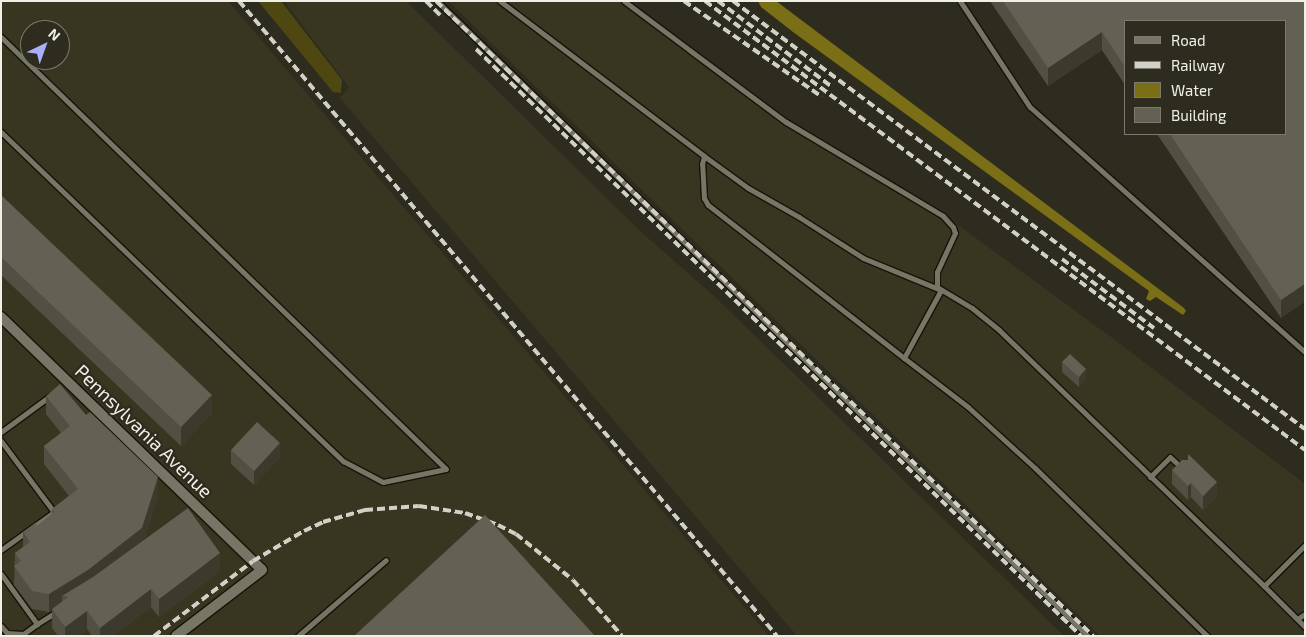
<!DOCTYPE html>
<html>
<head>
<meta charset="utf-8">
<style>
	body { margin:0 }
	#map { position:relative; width:1306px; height:637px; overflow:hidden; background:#2e2c1e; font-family:"Exo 2",sans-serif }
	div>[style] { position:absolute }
	.built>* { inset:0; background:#383521 }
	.green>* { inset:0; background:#4e4711 }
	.water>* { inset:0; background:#7a6e17 }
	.roads { filter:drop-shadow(1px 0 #161408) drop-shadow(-1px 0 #161408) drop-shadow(0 1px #161408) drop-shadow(0 -1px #161408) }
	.lane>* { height:5px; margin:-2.5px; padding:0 2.5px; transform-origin:2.5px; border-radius:2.5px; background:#777565 }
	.street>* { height:10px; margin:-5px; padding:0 5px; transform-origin:5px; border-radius:5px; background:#777565 }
	.rail>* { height:4px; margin-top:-2px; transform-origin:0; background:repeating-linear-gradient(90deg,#d2d1c7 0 8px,transparent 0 12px) }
	.wall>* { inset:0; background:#525042 }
	.shaded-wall>* { inset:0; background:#3c3a2c }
	.building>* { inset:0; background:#636154 }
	span { translate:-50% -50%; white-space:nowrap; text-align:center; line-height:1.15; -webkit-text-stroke:4.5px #2e2c1e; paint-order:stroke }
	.street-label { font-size:19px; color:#f1f0e7 }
	.frame { position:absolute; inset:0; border:2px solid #f1f0e7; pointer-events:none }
	.legend { position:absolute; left:1124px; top:20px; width:162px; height:115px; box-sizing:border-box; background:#2e2c1e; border:1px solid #7c7a6e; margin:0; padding:6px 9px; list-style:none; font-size:15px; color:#f1f0e7 }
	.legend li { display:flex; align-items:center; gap:10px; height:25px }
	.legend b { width:25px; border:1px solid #7c7a6e }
	.north { position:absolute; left:20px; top:20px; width:50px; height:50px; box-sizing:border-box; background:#2e2c1e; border:1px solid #7c7a6e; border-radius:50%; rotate:42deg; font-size:14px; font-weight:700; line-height:20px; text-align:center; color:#f1f0e7 }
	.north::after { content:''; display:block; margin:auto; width:18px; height:22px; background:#abaffb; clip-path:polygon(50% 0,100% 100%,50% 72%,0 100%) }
</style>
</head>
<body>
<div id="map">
	<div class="built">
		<i style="clip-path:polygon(evenodd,1px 1px,228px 1px,769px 636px,1px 636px,1px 1px,30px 30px,60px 30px,60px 60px,30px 60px,30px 30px)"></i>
		<i style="clip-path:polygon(284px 1px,406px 1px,638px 229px,714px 296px,1064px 636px,797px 636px,340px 98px,349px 87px)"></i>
		<i style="clip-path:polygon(448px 1px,630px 1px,808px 134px,932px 206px,1111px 337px,1305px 484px,1305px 636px,1100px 636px)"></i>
	</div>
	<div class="green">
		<i style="clip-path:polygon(258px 1px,281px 1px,342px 80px,341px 93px,333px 92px)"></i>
	</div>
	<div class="water">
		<i style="clip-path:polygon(758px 1px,776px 1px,1184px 308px,1186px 311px,1183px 315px,1156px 297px,1150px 301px,1146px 299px,1149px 291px,793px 32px,761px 7px)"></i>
	</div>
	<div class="roads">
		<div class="lane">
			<i style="left:437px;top:1px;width:909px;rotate:44.29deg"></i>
			<i style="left:500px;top:1px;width:256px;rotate:37.2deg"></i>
			<i style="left:624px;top:1px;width:202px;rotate:36.8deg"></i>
			<i style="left:786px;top:122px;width:183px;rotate:30.9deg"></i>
			<i style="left:943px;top:216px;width:15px;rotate:48deg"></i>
			<i style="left:953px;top:227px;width:6px;rotate:72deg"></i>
			<i style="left:955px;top:233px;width:43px;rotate:114.8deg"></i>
			<i style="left:937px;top:272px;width:15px;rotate:90deg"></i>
			<i style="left:937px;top:287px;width:41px;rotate:31deg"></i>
			<i style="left:972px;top:308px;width:35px;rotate:39deg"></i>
			<i style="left:999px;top:330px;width:368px;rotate:44deg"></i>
			<i style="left:1264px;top:586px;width:58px;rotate:-45deg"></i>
			<i style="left:960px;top:1px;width:127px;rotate:56.6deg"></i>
			<i style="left:1030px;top:107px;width:368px;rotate:41.7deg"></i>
			<i style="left:1px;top:37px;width:620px;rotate:44.15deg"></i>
			<i style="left:1px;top:132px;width:475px;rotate:43.9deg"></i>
			<i style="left:343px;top:461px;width:45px;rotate:27.7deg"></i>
			<i style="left:383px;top:482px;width:64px;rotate:-11.7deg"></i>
			<i style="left:904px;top:358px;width:249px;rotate:-142deg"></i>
			<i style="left:708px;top:205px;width:8px;rotate:-120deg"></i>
			<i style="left:704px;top:198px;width:34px;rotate:-93deg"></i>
			<i style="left:702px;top:164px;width:8px;rotate:-76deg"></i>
			<i style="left:704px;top:156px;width:54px;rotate:36deg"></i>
			<i style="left:748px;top:188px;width:59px;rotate:29.6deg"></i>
			<i style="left:799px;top:217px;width:76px;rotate:32.6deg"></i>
			<i style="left:863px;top:258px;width:84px;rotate:22.3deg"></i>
			<i style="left:941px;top:290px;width:77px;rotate:118.6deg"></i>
			<i style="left:904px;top:358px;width:81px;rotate:37.4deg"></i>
			<i style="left:968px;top:407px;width:91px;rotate:42.3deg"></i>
			<i style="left:1035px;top:468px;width:240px;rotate:44.3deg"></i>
			<i style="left:1px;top:432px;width:61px;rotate:-36.3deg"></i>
			<i style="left:1px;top:441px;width:89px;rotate:53.3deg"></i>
			<i style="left:54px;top:512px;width:65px;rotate:144.4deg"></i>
			<i style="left:1150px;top:477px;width:28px;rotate:-45deg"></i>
			<i style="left:1170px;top:457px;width:16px;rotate:43deg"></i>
			<i style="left:1px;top:574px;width:62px;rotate:54.2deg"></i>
			<i style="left:37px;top:624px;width:17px;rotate:144deg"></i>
			<i style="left:23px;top:634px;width:16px;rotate:-176deg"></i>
			<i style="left:7px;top:633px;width:9px;rotate:-131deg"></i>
			<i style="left:1264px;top:586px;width:58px;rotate:45deg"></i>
			<i style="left:1297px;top:619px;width:9px;rotate:-32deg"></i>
			<i style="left:37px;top:624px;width:22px;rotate:-32deg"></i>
			<i style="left:298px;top:636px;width:116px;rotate:-40.8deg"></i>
		</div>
		<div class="street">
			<i style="left:1px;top:317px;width:363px;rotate:44.1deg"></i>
			<i style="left:262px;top:570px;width:108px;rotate:142.5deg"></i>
		</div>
	</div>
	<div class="rail">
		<i style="left:239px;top:1px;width:832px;rotate:49.73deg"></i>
		<i style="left:426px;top:1px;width:20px;rotate:45deg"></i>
		<i style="left:436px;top:1px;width:914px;rotate:44.02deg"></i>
		<i style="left:684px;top:1px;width:168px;rotate:34.8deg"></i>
		<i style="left:705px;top:1px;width:749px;rotate:36.81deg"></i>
		<i style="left:718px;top:1px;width:143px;rotate:37deg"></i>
		<i style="left:733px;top:1px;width:714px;rotate:36.81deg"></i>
		<i style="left:476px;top:49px;width:843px;rotate:44.13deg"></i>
		<i style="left:1062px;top:259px;width:115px;rotate:36.9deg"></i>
		<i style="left:154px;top:636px;width:124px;rotate:-37.1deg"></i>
		<i style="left:253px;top:561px;width:59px;rotate:-30.5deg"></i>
		<i style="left:304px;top:531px;width:21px;rotate:-25deg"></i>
		<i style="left:323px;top:522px;width:44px;rotate:-15.9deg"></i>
		<i style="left:365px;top:510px;width:54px;rotate:-4.2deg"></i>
		<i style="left:419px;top:506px;width:47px;rotate:8.7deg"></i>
		<i style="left:465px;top:513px;width:35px;rotate:20deg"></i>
		<i style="left:498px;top:525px;width:20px;rotate:27deg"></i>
		<i style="left:516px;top:534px;width:73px;rotate:38.9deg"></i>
		<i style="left:573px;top:580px;width:74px;rotate:48.8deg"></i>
	</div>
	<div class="wall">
		<i style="clip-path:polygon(990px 1px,1305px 1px,1281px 318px,1157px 134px,1285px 134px,1125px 21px,1125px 85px,1102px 50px,1048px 86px)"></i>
		<i style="clip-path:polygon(1px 195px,212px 413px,181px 446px,1px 275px)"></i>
		<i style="clip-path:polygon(1062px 362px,1086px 379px,1079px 387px,1062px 372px)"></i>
		<i style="clip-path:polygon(46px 396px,86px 415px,158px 495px,144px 540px,220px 571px,159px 617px,151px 607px,113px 636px,92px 636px,87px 629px,78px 636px,58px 636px,52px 628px,52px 610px,49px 612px,32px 609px,14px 585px,15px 553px,23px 547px,23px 532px,37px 526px,52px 514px,52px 509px,69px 496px,44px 464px,44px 446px,61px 433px,46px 414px)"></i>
		<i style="clip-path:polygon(231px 450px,280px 457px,254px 485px,231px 464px)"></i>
		<i style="clip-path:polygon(1172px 470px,1217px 496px,1203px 510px,1191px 497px,1188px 500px,1172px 484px)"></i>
	</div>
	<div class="shaded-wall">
		<i style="clip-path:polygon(1102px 32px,1102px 50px,1048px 86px,1048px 68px)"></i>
		<i style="clip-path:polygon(1305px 284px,1305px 302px,1281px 318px,1281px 300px)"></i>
		<i style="clip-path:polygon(1086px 369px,1086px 379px,1079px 387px,1079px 377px)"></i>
		<i style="clip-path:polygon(212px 395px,212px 413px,181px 446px,181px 427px)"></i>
		<i style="clip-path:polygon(280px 443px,280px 457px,254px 485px,254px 471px)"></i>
		<i style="clip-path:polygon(158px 477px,158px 495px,142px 547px,68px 597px,62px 596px,62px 604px,49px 612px,49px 594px)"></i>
		<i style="clip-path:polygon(1217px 482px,1217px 496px,1203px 510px,1203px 496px)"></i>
		<i style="clip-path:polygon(1191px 483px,1191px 497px,1188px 500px,1188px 486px)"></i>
		<i style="clip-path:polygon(220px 553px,220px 571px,159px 617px,159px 599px)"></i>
		<i style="clip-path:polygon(151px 589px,151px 607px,113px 636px,100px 636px,100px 628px)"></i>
		<i style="clip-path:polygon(87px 611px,87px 629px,78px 636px,65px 636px,65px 627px)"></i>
	</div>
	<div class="building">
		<i style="clip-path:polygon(1003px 1px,1305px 1px,1305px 284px,1281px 300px,1170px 134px,1285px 134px,1285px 21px,1125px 21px,1125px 67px,1102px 32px,1048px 68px)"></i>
		<i style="clip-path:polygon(1px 195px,212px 395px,181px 427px,1px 257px)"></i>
		<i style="clip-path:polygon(1070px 354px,1086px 369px,1079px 377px,1062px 362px)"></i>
		<i style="clip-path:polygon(60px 384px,86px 415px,90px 412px,158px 477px,142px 528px,88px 570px,49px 594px,32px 591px,14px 566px,21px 561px,15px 553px,30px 542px,23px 532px,35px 523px,37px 526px,54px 512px,52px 509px,78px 489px,44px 446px,70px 426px,46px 396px)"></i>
		<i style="clip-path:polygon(257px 422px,280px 443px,254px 471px,231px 450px)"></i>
		<i style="clip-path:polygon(1188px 454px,1217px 482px,1203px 496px,1191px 483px,1188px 486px,1172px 470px,1182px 460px,1188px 460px)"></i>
		<i style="clip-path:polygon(188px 508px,220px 553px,159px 599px,151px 589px,100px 628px,87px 611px,65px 627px,52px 609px,68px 597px,62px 596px,93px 577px)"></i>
		<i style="clip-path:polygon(485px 515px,595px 636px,354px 636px)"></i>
	</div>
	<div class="street-label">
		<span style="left:144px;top:431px;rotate:44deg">Pennsylvania Avenue</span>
	</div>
	<div class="frame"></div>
	<ul class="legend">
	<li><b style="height:6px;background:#777565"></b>Road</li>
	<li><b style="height:6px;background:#d2d1c7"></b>Railway</li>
	<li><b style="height:14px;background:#7a6e17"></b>Water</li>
	<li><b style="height:14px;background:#636154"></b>Building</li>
	</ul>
	<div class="north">N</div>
</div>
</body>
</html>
